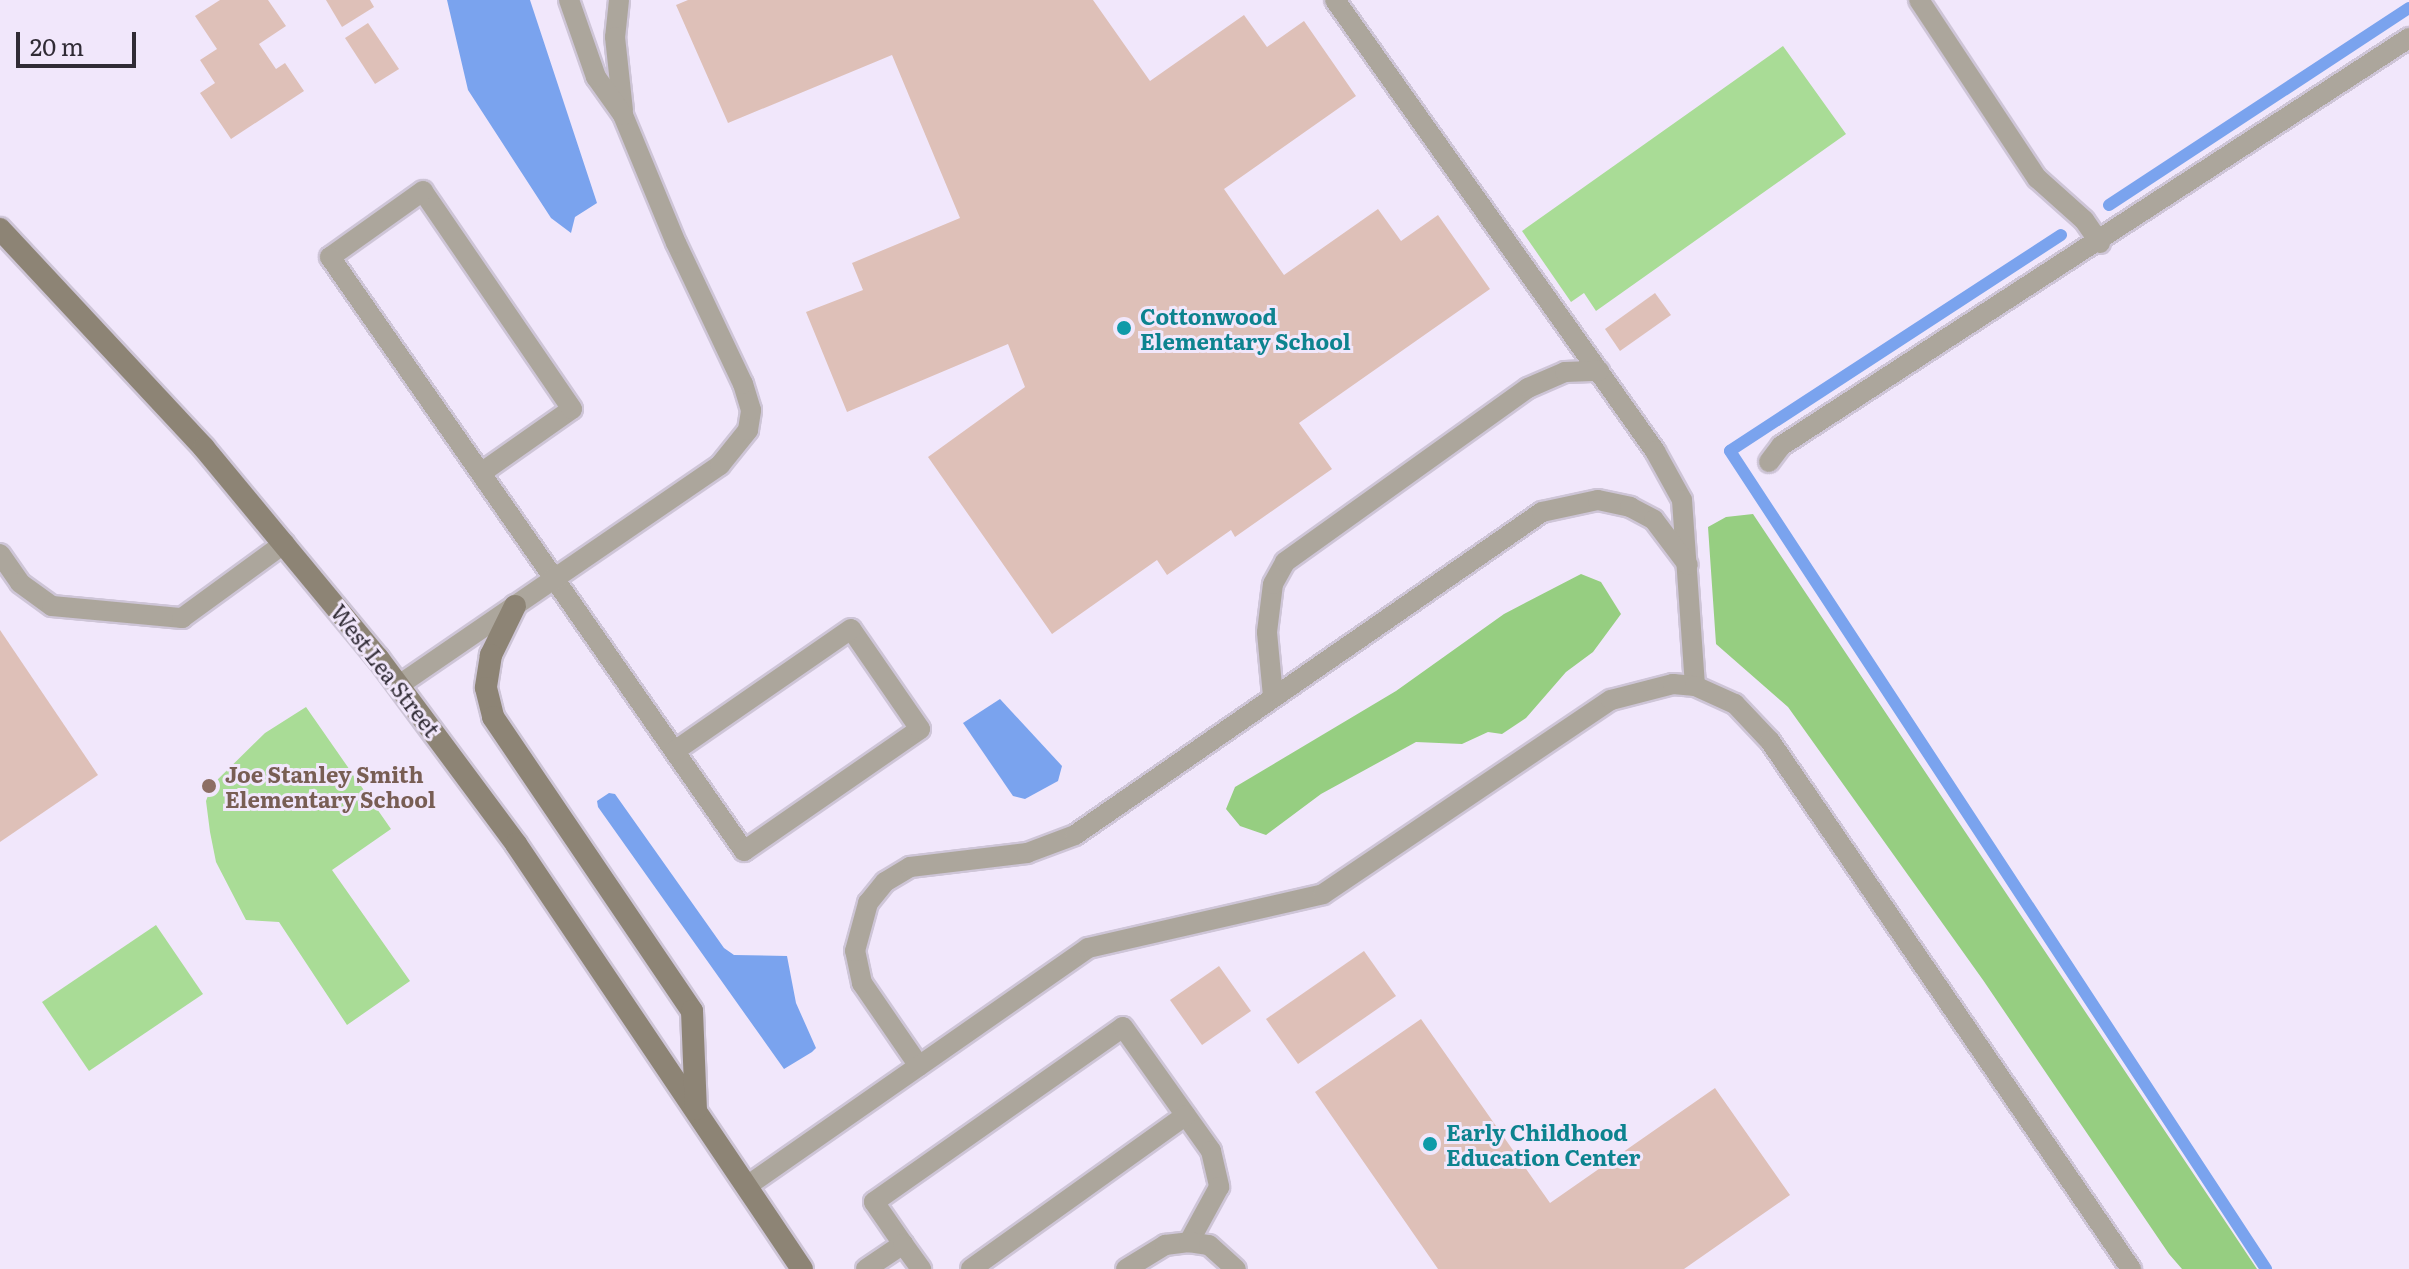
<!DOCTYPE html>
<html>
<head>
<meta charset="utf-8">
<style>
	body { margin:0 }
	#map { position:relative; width:2409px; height:1269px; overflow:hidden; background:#f1e7fb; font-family:Literata,serif }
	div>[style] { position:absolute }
	.green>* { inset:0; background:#a9dc96 }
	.forest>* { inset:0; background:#96ce81 }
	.water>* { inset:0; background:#7aa3ee }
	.stream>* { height:12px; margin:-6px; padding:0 6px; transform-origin:6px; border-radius:6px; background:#7aa3ee }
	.building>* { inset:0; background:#dec0b8 }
	.roads { filter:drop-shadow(2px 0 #cec5d7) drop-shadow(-2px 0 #cec5d7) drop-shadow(0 2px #cec5d7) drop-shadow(0 -2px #cec5d7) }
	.service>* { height:20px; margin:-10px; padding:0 10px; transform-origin:10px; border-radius:10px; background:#aca69c }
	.secondary>* { height:22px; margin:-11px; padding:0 11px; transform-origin:11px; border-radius:11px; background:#8d8475 }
	.dots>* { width:22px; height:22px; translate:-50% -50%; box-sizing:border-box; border:4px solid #f1e7fb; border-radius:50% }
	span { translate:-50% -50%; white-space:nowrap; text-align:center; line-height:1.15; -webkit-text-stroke:6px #f1e7fb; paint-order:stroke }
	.culture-label { font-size:22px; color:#0d838f; font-weight:700 }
	.left { translate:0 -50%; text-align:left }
	.street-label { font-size:22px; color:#302b35 }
	.education-label { font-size:22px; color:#785e54; font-weight:700 }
	.scale { position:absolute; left:16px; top:32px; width:120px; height:36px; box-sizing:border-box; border:4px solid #302b35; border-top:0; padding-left:10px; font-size:24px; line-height:28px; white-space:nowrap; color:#302b35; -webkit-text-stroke:6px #f1e7fb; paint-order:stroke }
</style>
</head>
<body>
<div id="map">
	<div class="green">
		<i style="clip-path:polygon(1783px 46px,1846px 134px,1596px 311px,1584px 293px,1571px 302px,1522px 231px)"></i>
		<i style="clip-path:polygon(306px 707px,391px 829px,332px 870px,410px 981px,347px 1025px,279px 922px,246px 920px,216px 862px,210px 832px,206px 801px,212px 785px,265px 733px)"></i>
		<i style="clip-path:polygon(156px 925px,203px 994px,89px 1071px,42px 1002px)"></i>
	</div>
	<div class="forest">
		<i style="clip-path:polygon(1753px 514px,2257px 1269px,2182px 1269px,2169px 1254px,1983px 980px,1788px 707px,1716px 644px,1708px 527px,1726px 517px)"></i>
		<i style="clip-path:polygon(1581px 574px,1601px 582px,1621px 614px,1593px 652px,1566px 672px,1526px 718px,1502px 734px,1488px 732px,1462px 744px,1416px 742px,1321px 794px,1266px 835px,1240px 826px,1226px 809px,1235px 787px,1396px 691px,1504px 614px)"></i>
	</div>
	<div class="water">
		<i style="clip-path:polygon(447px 0,530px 0,597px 203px,575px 217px,571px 233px,551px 218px,468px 90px)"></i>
		<i style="clip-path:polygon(1000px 699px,1062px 766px,1058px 781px,1025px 799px,1013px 796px,963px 723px)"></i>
		<i style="clip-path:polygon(609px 793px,615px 794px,724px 948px,734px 955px,787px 956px,796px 1003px,816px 1048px,812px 1052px,784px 1069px,598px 807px,597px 801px)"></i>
	</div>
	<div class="stream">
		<i style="left:2109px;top:205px;width:359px;rotate:-33.3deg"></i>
		<i style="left:2061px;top:235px;width:395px;rotate:146.9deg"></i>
		<i style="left:1730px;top:451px;width:978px;rotate:56.76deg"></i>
	</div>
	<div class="building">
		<i style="clip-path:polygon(220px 0,268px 0,286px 26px,259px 44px,276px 69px,285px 63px,304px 91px,231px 139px,200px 93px,215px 83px,200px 60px,217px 49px,195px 16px)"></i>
		<i style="clip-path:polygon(326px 0,370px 0,374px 7px,342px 27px)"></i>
		<i style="clip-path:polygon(688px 0,1093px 0,1150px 81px,1244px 15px,1267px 47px,1304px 21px,1356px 96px,1224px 189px,1284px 275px,1378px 209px,1401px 241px,1438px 215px,1490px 289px,1299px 423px,1332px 469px,1235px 537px,1231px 530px,1167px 575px,1157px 560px,1052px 634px,928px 457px,1025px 387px,1008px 344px,847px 412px,806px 312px,863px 290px,852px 263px,960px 218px,892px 55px,728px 123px,676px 5px)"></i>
		<i style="clip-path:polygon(368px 23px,399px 69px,375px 84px,345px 38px)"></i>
		<i style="clip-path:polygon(1655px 293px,1671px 315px,1620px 351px,1605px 329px)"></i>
		<i style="clip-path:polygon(0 630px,98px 775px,0 842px)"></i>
		<i style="clip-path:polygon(1364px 951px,1396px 996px,1298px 1064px,1266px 1019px)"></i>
		<i style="clip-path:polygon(1219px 966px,1251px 1011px,1202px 1045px,1170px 1000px)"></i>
		<i style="clip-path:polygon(1421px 1019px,1550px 1203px,1715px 1088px,1790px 1195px,1684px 1269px,1438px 1269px,1315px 1092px)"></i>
	</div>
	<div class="roads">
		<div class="service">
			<i style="left:619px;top:0;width:37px;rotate:96deg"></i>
			<i style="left:615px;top:37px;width:74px;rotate:83.8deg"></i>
			<i style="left:1335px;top:0;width:553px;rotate:54.64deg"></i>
			<i style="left:1655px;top:451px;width:56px;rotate:61.1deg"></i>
			<i style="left:1682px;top:500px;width:186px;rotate:86deg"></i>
			<i style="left:1919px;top:0;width:214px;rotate:56.5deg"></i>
			<i style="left:2037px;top:178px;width:63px;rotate:41.8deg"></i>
			<i style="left:2084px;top:220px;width:28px;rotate:55deg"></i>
			<i style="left:1769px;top:462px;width:20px;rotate:-53deg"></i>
			<i style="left:1781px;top:446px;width:749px;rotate:-33.01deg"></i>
			<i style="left:481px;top:473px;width:111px;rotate:-35.1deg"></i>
			<i style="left:572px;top:409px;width:264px;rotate:-124.4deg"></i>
			<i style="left:423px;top:191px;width:114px;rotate:144.6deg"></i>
			<i style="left:330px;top:257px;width:724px;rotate:55.12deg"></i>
			<i style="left:744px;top:851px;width:214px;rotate:-34.7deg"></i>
			<i style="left:920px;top:729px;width:121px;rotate:-124.6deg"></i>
			<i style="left:851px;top:629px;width:214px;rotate:145.3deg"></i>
			<i style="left:0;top:554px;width:35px;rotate:55deg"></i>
			<i style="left:20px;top:583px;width:39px;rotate:36deg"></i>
			<i style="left:52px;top:606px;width:131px;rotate:5.3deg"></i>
			<i style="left:182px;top:618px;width:127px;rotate:-36.1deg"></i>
			<i style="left:399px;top:685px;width:389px;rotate:-34.4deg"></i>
			<i style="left:720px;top:465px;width:45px;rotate:-51.3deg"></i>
			<i style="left:748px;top:430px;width:20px;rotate:-81deg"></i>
			<i style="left:751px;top:410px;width:27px;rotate:-107deg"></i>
			<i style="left:743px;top:384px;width:156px;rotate:-115.4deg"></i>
			<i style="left:676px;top:243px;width:139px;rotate:-112.5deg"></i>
			<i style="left:623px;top:115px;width:47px;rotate:-125.4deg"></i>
			<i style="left:596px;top:77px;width:82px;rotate:-109.3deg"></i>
			<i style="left:1273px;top:696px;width:64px;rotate:-95.4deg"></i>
			<i style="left:1267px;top:632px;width:48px;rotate:-82.9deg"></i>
			<i style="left:1273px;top:584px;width:25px;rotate:-61deg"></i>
			<i style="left:1285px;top:562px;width:299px;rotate:-35.6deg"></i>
			<i style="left:1528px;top:388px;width:40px;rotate:-23.4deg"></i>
			<i style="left:1565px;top:372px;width:34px;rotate:-2deg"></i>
			<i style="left:919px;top:1066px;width:101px;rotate:-124.5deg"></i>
			<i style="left:862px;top:983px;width:33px;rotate:-102deg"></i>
			<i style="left:855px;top:951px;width:50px;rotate:-74.8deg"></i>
			<i style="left:868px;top:903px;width:27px;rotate:-51deg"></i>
			<i style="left:885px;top:882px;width:29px;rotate:-31deg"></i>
			<i style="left:910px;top:867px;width:118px;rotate:-6.8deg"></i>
			<i style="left:1027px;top:853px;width:51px;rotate:-20.6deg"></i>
			<i style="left:1075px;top:835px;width:568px;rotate:-34.67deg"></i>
			<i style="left:1542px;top:512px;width:57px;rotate:-12.1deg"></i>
			<i style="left:1598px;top:500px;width:33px;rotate:12deg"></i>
			<i style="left:1630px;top:507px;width:27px;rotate:28deg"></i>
			<i style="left:1654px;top:520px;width:56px;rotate:52.9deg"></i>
			<i style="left:747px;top:1186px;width:416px;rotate:-34.9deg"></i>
			<i style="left:1088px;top:948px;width:241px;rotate:-12.9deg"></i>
			<i style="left:1323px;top:894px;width:347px;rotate:-34deg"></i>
			<i style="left:1611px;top:700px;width:64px;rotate:-14.5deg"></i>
			<i style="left:1673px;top:684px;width:22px;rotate:5deg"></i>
			<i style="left:1695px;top:686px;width:44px;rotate:24.2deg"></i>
			<i style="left:1735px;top:704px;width:51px;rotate:46.6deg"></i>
			<i style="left:1770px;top:741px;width:640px;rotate:55.64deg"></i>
			<i style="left:903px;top:1244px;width:51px;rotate:-124.6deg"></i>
			<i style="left:874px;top:1202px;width:304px;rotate:-35.1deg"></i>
			<i style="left:1123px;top:1027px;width:152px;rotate:54.6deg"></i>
			<i style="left:1211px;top:1151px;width:37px;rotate:77deg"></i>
			<i style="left:1219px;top:1187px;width:63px;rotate:118.6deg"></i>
			<i style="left:866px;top:1269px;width:45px;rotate:-34deg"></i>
			<i style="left:903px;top:1244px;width:31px;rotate:54deg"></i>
			<i style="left:971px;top:1269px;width:264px;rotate:-35.6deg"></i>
			<i style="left:1126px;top:1269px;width:46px;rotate:-31.6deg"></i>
			<i style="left:1165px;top:1245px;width:24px;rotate:-7deg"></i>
			<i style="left:1189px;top:1242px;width:20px;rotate:9deg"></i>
			<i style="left:1209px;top:1245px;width:36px;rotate:42deg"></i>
		</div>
		<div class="secondary">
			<i style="left:0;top:229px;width:299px;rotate:47deg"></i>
			<i style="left:204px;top:448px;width:273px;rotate:50.4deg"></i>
			<i style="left:378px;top:658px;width:232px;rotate:53.4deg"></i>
			<i style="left:516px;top:844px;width:512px;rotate:56.06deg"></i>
			<i style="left:515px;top:606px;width:55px;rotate:116.1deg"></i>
			<i style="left:491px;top:655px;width:33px;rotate:99deg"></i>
			<i style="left:486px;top:688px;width:30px;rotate:76deg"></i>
			<i style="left:493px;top:717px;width:355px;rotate:55.9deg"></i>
			<i style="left:692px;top:1011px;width:98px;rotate:87.7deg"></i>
		</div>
	</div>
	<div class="dots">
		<i style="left:1124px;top:328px;background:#0f9aa8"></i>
		<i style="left:209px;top:786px;background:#8d6e63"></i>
		<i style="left:1430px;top:1144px;background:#0f9aa8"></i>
	</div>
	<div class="culture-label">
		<span class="left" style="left:1140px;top:328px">Cottonwood<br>Elementary School</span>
		<span class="left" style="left:1446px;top:1144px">Early Childhood<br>Education Center</span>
	</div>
	<div class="street-label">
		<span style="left:386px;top:670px;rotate:52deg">West Lea Street</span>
	</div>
	<div class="education-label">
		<span class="left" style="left:225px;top:786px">Joe Stanley Smith<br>Elementary School</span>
	</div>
	<div class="scale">20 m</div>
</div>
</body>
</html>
